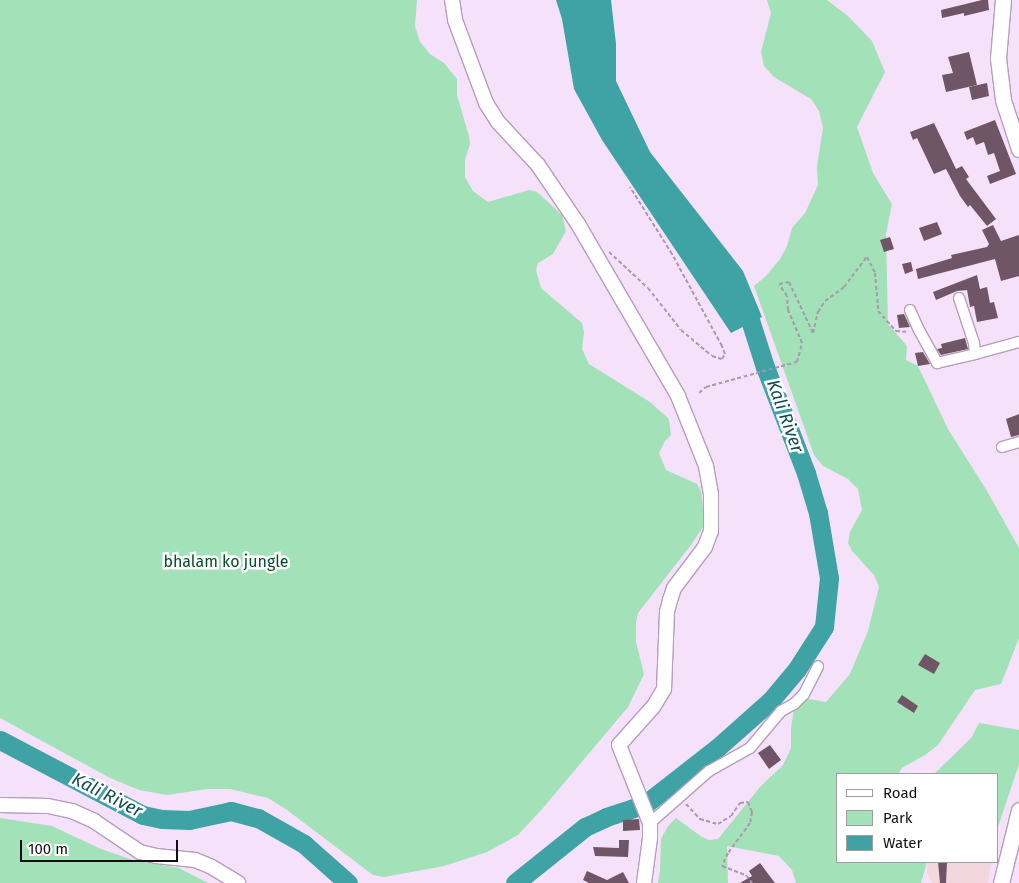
<!DOCTYPE html>
<html>
<head>
<meta charset="utf-8">
<style>
	body { margin:0 }
	#map { position:relative; width:1019px; height:883px; overflow:hidden; background:#f6e1fb; font-family:"Fira Sans",sans-serif }
	div>[style] { position:absolute }
	.education>* { inset:0; background:#f2d7dc }
	.green>* { inset:0; background:#a3e1b8 }
	.water>* { inset:0; background:#3fa2a5 }
	.river>* { height:19px; margin:-9.5px; padding:0 9.5px; transform-origin:9.5px; border-radius:9.5px; background:#3fa2a5 }
	.building>* { inset:0; background:#6f5565 }
	.path>* { height:2px; margin-top:-1px; transform-origin:0; background:repeating-linear-gradient(90deg,#a999ac 0 4px,transparent 0 6.5px) }
	.roads { filter:drop-shadow(1px 0 #b49fb8) drop-shadow(-1px 0 #b49fb8) drop-shadow(0 1px #b49fb8) drop-shadow(0 -1px #b49fb8) }
	.street>* { height:10px; margin:-5px; padding:0 5px; transform-origin:5px; border-radius:5px; background:#fff }
	.secondary>* { height:14px; margin:-7px; padding:0 7px; transform-origin:7px; border-radius:7px; background:#fff }
	.primary>* { height:15px; margin:-7.5px; padding:0 7.5px; transform-origin:7.5px; border-radius:7.5px; background:#fff }
	span { translate:-50% -50%; white-space:nowrap; text-align:center; line-height:1.15; -webkit-text-stroke:5px #fff; paint-order:stroke }
	.park-label { font-size:16px; color:#074c2b }
	.water-label { font-size:18px; color:#124c4e; font-style:italic }
	.legend { position:absolute; left:836px; top:773px; width:162px; height:90px; box-sizing:border-box; background:#fff; border:1px solid #a19ea1; margin:0; padding:6px 9px; list-style:none; font-size:15px; color:#140d15 }
	.legend li { display:flex; align-items:center; gap:10px; height:25px }
	.legend b { width:25px; border:1px solid #a19ea1 }
	.scale { position:absolute; left:20px; top:840px; width:158px; height:22px; box-sizing:border-box; border:2px solid #140d15; border-top:0; padding-left:6px; font-size:15px; line-height:18px; white-space:nowrap; color:#140d15; -webkit-text-stroke:4px #fff; paint-order:stroke }
</style>
</head>
<body>
<div id="map">
	<div class="education">
		<i style="clip-path:polygon(927px 862px,991px 862px,988px 883px,932px 883px,927px 872px)"></i>
	</div>
	<div class="green">
		<i style="clip-path:polygon(0 0,417px 0,415px 26px,420px 42px,430px 54px,444px 63px,457px 79px,457px 95px,469px 136px,470px 144px,465px 160px,465px 177px,473px 191px,488px 202px,529px 190px,537px 192px,562px 215px,566px 231px,553px 254px,538px 263px,536px 270px,541px 288px,582px 323px,584px 332px,582px 349px,589px 364px,650px 402px,669px 419px,671px 435px,665px 441px,659px 453px,666px 470px,697px 484px,701px 491px,705px 524px,691px 545px,638px 613px,636px 622px,636px 642px,644px 674px,628px 707px,543px 808px,518px 835px,487px 852px,444px 866px,384px 877px,373px 875px,287px 810px,268px 798px,230px 789px,207px 789px,167px 795px,139px 790px,110px 778px,0 718px)"></i>
		<i style="clip-path:polygon(767px 0,827px 0,849px 17px,872px 41px,885px 72px,857px 127px,873px 173px,892px 204px,886px 234px,888px 324px,907px 346px,906px 360px,918px 366px,948px 429px,987px 491px,1019px 548px,1019px 638px,1001px 684px,975px 690px,938px 745px,925px 755px,902px 768px,898px 774px,838px 774px,838px 862px,927px 862px,921px 883px,796px 883px,792px 870px,779px 856px,727px 846px,728px 883px,658px 883px,660px 871px,661px 839px,668px 826px,676px 818px,702px 837px,709px 840px,718px 839px,760px 787px,783px 765px,791px 748px,791px 728px,794px 709px,803px 701px,809px 699px,826px 702px,850px 674px,868px 631px,879px 587px,874px 575px,852px 551px,848px 543px,850px 532px,862px 510px,858px 489px,848px 479px,823px 466px,814px 455px,754px 286px,766px 276px,780px 259px,787px 246px,792px 228px,805px 213px,813px 196px,818px 185px,817px 166px,823px 128px,819px 111px,811px 99px,774px 77px,764px 66px,761px 52px,771px 13px)"></i>
		<i style="clip-path:polygon(979px 723px,1019px 730px,1019px 764px,998px 827px,998px 774px,934px 774px,972px 737px)"></i>
		<i style="clip-path:polygon(0 818px,52px 826px,101px 849px,133px 860px,179px 868px,208px 883px,0 883px)"></i>
	</div>
	<div class="water">
		<i style="clip-path:polygon(556px 0,611px 0,616px 44px,616px 81px,650px 152px,743px 271px,762px 317px,731px 333px,602px 140px,574px 89px,562px 19px)"></i>
	</div>
	<div class="river">
		<i style="left:0;top:740px;width:161px;rotate:27.7deg"></i>
		<i style="left:143px;top:815px;width:19px;rotate:12deg"></i>
		<i style="left:162px;top:819px;width:27px;rotate:2deg"></i>
		<i style="left:189px;top:820px;width:43px;rotate:-12.1deg"></i>
		<i style="left:231px;top:811px;width:28px;rotate:15deg"></i>
		<i style="left:258px;top:818px;width:53px;rotate:29.5deg"></i>
		<i style="left:304px;top:844px;width:59px;rotate:41.6deg"></i>
		<i style="left:515px;top:883px;width:90px;rotate:-38.7deg"></i>
		<i style="left:585px;top:827px;width:23px;rotate:-25deg"></i>
		<i style="left:606px;top:817px;width:40px;rotate:-18deg"></i>
		<i style="left:644px;top:805px;width:93px;rotate:-38deg"></i>
		<i style="left:717px;top:748px;width:72px;rotate:-41.6deg"></i>
		<i style="left:771px;top:700px;width:40px;rotate:-50deg"></i>
		<i style="left:797px;top:669px;width:50px;rotate:-57.3deg"></i>
		<i style="left:824px;top:627px;width:49px;rotate:-84.2deg"></i>
		<i style="left:829px;top:578px;width:66px;rotate:-99.6deg"></i>
		<i style="left:818px;top:513px;width:42px;rotate:-106.7deg"></i>
		<i style="left:806px;top:473px;width:114px;rotate:-111.1deg"></i>
		<i style="left:765px;top:367px;width:72px;rotate:-107.7deg"></i>
	</div>
	<div class="building">
		<i style="clip-path:polygon(982px 0,988px 0,989px 10px,964px 16px,964px 13px,942px 18px,941px 10px)"></i>
		<i style="clip-path:polygon(969px 52px,977px 85px,946px 92px,942px 75px,953px 73px,948px 57px)"></i>
		<i style="clip-path:polygon(987px 83px,989px 96px,972px 100px,969px 87px)"></i>
		<i style="clip-path:polygon(995px 120px,1016px 174px,990px 184px,987px 176px,1000px 171px,994px 153px,988px 155px,984px 142px,976px 145px,973px 137px,967px 140px,964px 132px)"></i>
		<i style="clip-path:polygon(934px 123px,956px 169px,962px 166px,969px 177px,966px 179px,996px 219px,987px 226px,970px 205px,968px 207px,960px 196px,946px 169px,934px 174px,917px 138px,913px 140px,910px 132px)"></i>
		<i style="clip-path:polygon(937px 222px,942px 234px,924px 241px,919px 228px)"></i>
		<i style="clip-path:polygon(993px 225px,1001px 241px,1019px 235px,1019px 276px,1001px 281px,995px 259px,918px 279px,916px 269px,952px 258px,951px 255px,987px 247px,989px 244px,982px 230px)"></i>
		<i style="clip-path:polygon(890px 237px,894px 249px,884px 252px,880px 240px)"></i>
		<i style="clip-path:polygon(911px 262px,913px 271px,905px 274px,902px 264px)"></i>
		<i style="clip-path:polygon(977px 275px,980px 289px,987px 287px,990px 303px,994px 302px,998px 318px,977px 322px,974px 306px,970px 307px,967px 290px,957px 291px,936px 300px,933px 292px)"></i>
		<i style="clip-path:polygon(904px 314px,910px 327px,899px 328px,897px 315px)"></i>
		<i style="clip-path:polygon(965px 338px,968px 349px,941px 355px,937px 349px,942px 348px,941px 344px)"></i>
		<i style="clip-path:polygon(923px 352px,930px 364px,918px 366px,915px 353px)"></i>
		<i style="clip-path:polygon(1019px 414px,1019px 435px,1011px 437px,1006px 419px)"></i>
		<i style="clip-path:polygon(925px 654px,940px 663px,934px 674px,918px 665px)"></i>
		<i style="clip-path:polygon(902px 695px,918px 706px,914px 713px,897px 702px)"></i>
		<i style="clip-path:polygon(770px 745px,781px 760px,769px 769px,758px 753px)"></i>
		<i style="clip-path:polygon(639px 819px,640px 830px,623px 831px,623px 820px)"></i>
		<i style="clip-path:polygon(619px 840px,629px 840px,628px 857px,595px 856px,593px 847px,619px 848px)"></i>
		<i style="clip-path:polygon(938px 862px,947px 862px,946px 883px,940px 883px)"></i>
		<i style="clip-path:polygon(760px 863px,775px 883px,740px 883px,752px 876px,749px 871px)"></i>
		<i style="clip-path:polygon(587px 871px,607px 880px,623px 872px,629px 883px,589px 883px,583px 880px)"></i>
	</div>
	<div class="path">
		<i style="left:609px;top:252px;width:53px;rotate:42.7deg"></i>
		<i style="left:648px;top:288px;width:53px;rotate:51.8deg"></i>
		<i style="left:681px;top:330px;width:40px;rotate:40deg"></i>
		<i style="left:712px;top:356px;width:10px;rotate:17deg"></i>
		<i style="left:722px;top:359px;width:6px;rotate:-59deg"></i>
		<i style="left:725px;top:354px;width:9px;rotate:-111deg"></i>
		<i style="left:722px;top:346px;width:105px;rotate:-118.5deg"></i>
		<i style="left:672px;top:254px;width:79px;rotate:-122.1deg"></i>
		<i style="left:699px;top:393px;width:9px;rotate:-41deg"></i>
		<i style="left:706px;top:387px;width:94px;rotate:-15.4deg"></i>
		<i style="left:797px;top:362px;width:20px;rotate:-75deg"></i>
		<i style="left:802px;top:343px;width:36px;rotate:-113deg"></i>
		<i style="left:788px;top:310px;width:14px;rotate:-94deg"></i>
		<i style="left:787px;top:296px;width:14px;rotate:-124deg"></i>
		<i style="left:779px;top:284px;width:10px;rotate:-11deg"></i>
		<i style="left:789px;top:282px;width:56px;rotate:64.8deg"></i>
		<i style="left:813px;top:333px;width:22px;rotate:-77deg"></i>
		<i style="left:818px;top:312px;width:13px;rotate:-58deg"></i>
		<i style="left:825px;top:301px;width:24px;rotate:-36deg"></i>
		<i style="left:844px;top:287px;width:38px;rotate:-53deg"></i>
		<i style="left:867px;top:257px;width:18px;rotate:63deg"></i>
		<i style="left:875px;top:273px;width:38px;rotate:85deg"></i>
		<i style="left:878px;top:311px;width:27px;rotate:48deg"></i>
		<i style="left:896px;top:331px;width:13px;rotate:4deg"></i>
		<i style="left:686px;top:804px;width:21px;rotate:47deg"></i>
		<i style="left:700px;top:819px;width:19px;rotate:16deg"></i>
		<i style="left:718px;top:824px;width:15px;rotate:-32deg"></i>
		<i style="left:731px;top:816px;width:16px;rotate:-55deg"></i>
		<i style="left:740px;top:803px;width:8px;rotate:-7deg"></i>
		<i style="left:748px;top:802px;width:11px;rotate:68deg"></i>
		<i style="left:752px;top:812px;width:11px;rotate:100deg"></i>
		<i style="left:750px;top:823px;width:37px;rotate:126deg"></i>
		<i style="left:728px;top:853px;width:14px;rotate:115deg"></i>
		<i style="left:722px;top:866px;width:26px;rotate:21deg"></i>
		<i style="left:746px;top:875px;width:10px;rotate:53deg"></i>
	</div>
	<div class="roads">
		<div class="street">
			<i style="left:959px;top:298px;width:47px;rotate:71.6deg"></i>
			<i style="left:974px;top:343px;width:11px;rotate:85deg"></i>
			<i style="left:975px;top:354px;width:46px;rotate:-15.3deg"></i>
			<i style="left:910px;top:310px;width:22px;rotate:66deg"></i>
			<i style="left:919px;top:330px;width:38px;rotate:61deg"></i>
			<i style="left:937px;top:363px;width:39px;rotate:-13deg"></i>
			<i style="left:1002px;top:447px;width:18px;rotate:-16deg"></i>
			<i style="left:650px;top:823px;width:79px;rotate:-41.4deg"></i>
			<i style="left:709px;top:771px;width:47px;rotate:-29.3deg"></i>
			<i style="left:750px;top:748px;width:48px;rotate:-50deg"></i>
			<i style="left:781px;top:711px;width:15px;rotate:-28deg"></i>
			<i style="left:794px;top:704px;width:14px;rotate:-45deg"></i>
			<i style="left:804px;top:694px;width:31px;rotate:-63deg"></i>
		</div>
		<div class="secondary">
			<i style="left:452px;top:0;width:20px;rotate:81deg"></i>
			<i style="left:455px;top:20px;width:89px;rotate:69.5deg"></i>
			<i style="left:486px;top:103px;width:22px;rotate:58deg"></i>
			<i style="left:498px;top:122px;width:59px;rotate:47.1deg"></i>
			<i style="left:538px;top:165px;width:71px;rotate:55.9deg"></i>
			<i style="left:578px;top:224px;width:199px;rotate:59.8deg"></i>
			<i style="left:678px;top:396px;width:75px;rotate:68.2deg"></i>
			<i style="left:706px;top:466px;width:28px;rotate:80deg"></i>
			<i style="left:711px;top:494px;width:37px;rotate:90deg"></i>
			<i style="left:711px;top:531px;width:17px;rotate:111deg"></i>
			<i style="left:705px;top:547px;width:51px;rotate:127.1deg"></i>
			<i style="left:674px;top:588px;width:13px;rotate:108deg"></i>
			<i style="left:670px;top:600px;width:12px;rotate:104deg"></i>
			<i style="left:667px;top:612px;width:77px;rotate:92.2deg"></i>
			<i style="left:664px;top:689px;width:21px;rotate:121deg"></i>
			<i style="left:653px;top:707px;width:51px;rotate:131.8deg"></i>
			<i style="left:619px;top:745px;width:84px;rotate:68.3deg"></i>
			<i style="left:650px;top:823px;width:15px;rotate:90deg"></i>
			<i style="left:650px;top:838px;width:45px;rotate:97.6deg"></i>
			<i style="left:0;top:805px;width:48px;rotate:1.2deg"></i>
			<i style="left:48px;top:806px;width:25px;rotate:12deg"></i>
			<i style="left:72px;top:811px;width:24px;rotate:24deg"></i>
			<i style="left:94px;top:821px;width:55px;rotate:34deg"></i>
			<i style="left:140px;top:852px;width:16px;rotate:14deg"></i>
			<i style="left:156px;top:856px;width:39px;rotate:6deg"></i>
			<i style="left:195px;top:860px;width:16px;rotate:22deg"></i>
			<i style="left:210px;top:866px;width:33px;rotate:31deg"></i>
		</div>
		<div class="primary">
			<i style="left:1003px;top:0;width:58px;rotate:94.9deg"></i>
			<i style="left:998px;top:58px;width:42px;rotate:83.2deg"></i>
			<i style="left:1003px;top:100px;width:52px;rotate:71.9deg"></i>
			<i style="left:1001px;top:883px;width:75px;rotate:-76.1deg"></i>
		</div>
	</div>
	<div class="park-label">
		<span style="left:226px;top:562px">bhalam ko jungle</span>
	</div>
	<div class="water-label">
		<span style="left:785px;top:416px;rotate:70deg">Kali River</span>
		<span style="left:107px;top:795px;rotate:27deg">Kali River</span>
	</div>
	<ul class="legend">
	<li><b style="height:6px;background:#fff"></b>Road</li>
	<li><b style="height:14px;background:#a3e1b8"></b>Park</li>
	<li><b style="height:14px;background:#3fa2a5"></b>Water</li>
	</ul>
	<div class="scale">100 m</div>
</div>
</body>
</html>
